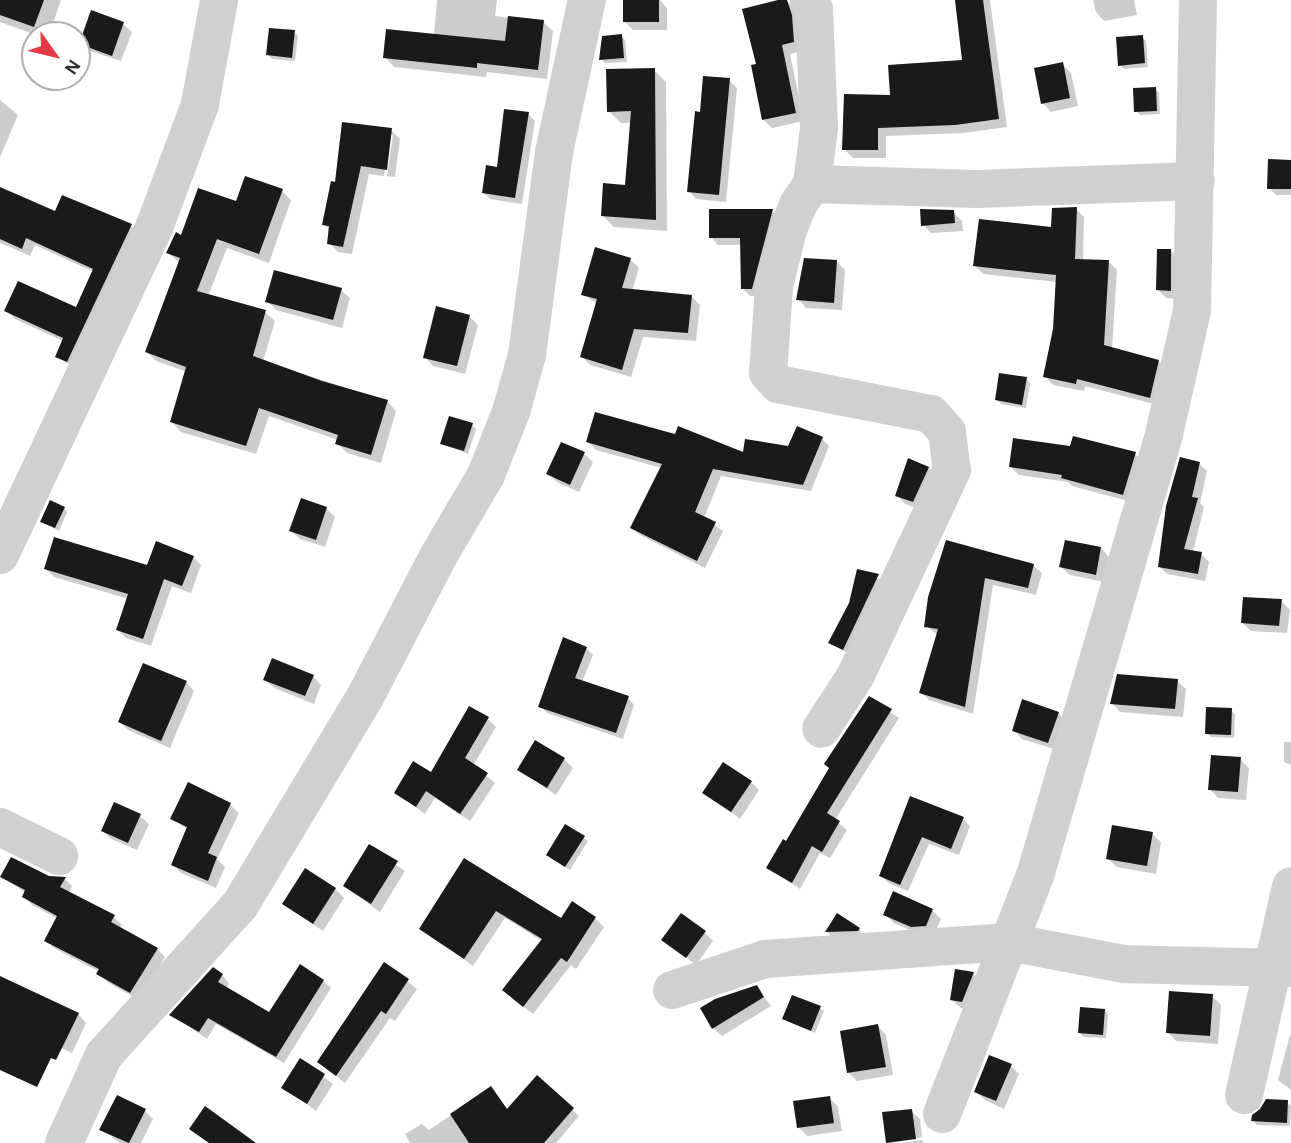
<!DOCTYPE html>
<html>
<head>
<meta charset="utf-8">
<style>
	body { margin:0 }
	#map { position:relative; width:1291px; height:1143px; overflow:hidden; background:#fff; font-family:"Alegreya Sans",sans-serif }
	div>[style] { position:absolute }
	.shadow>* { inset:0; background:#0003 }
	.building>* { inset:0; background:#1a1a1a }
	.minor>* { height:38px; margin:-19px; padding:0 19px; transform-origin:19px; border-radius:19px; background:#d0d0d0 }
	span { translate:-50% -50%; white-space:nowrap; text-align:center; line-height:1.15; -webkit-text-stroke:7px #fff; paint-order:stroke }
	.north { position:absolute; left:21px; top:21px; width:70px; height:70px; box-sizing:border-box; background:#fff; border:2px solid #adadad; border-radius:50%; rotate:124deg; font-size:19px; font-weight:700; line-height:28px; text-align:center; color:#333 }
	.north::after { content:''; display:block; margin:auto; width:24px; height:32px; background:#e63946; clip-path:polygon(50% 0,100% 100%,50% 72%,0 100%) }
</style>
</head>
<body>
<div id="map">
	<div class="shadow">
		<i style="clip-path:polygon(0 0,61px 0,49px 35px,36px 35px,0 22px)"></i>
		<i style="clip-path:polygon(437px 0,497px 0,495px 16px,543px 22px,553px 31px,547px 79px,487px 72px,486px 77px,394px 67px,385px 57px,434px 36px)"></i>
		<i style="clip-path:polygon(625px 0,660px 0,667px 8px,667px 30px,633px 30px,625px 22px)"></i>
		<i style="clip-path:polygon(785px 0,796px 8px,801px 51px,790px 54px,804px 121px,772px 128px,763px 119px,758px 65px)"></i>
		<i style="clip-path:polygon(957px 0,990px 0,1007px 127px,964px 133px,886px 136px,886px 158px,853px 158px,844px 149px,891px 96px,963px 61px)"></i>
		<i style="clip-path:polygon(1093px 0,1134px 0,1137px 15px,1104px 21px,1096px 12px)"></i>
		<i style="clip-path:polygon(123px 24px,132px 32px,121px 61px,90px 51px,82px 42px)"></i>
		<i style="clip-path:polygon(294px 32px,298px 36px,295px 61px,272px 59px,268px 55px)"></i>
		<i style="clip-path:polygon(621px 36px,625px 40px,627px 62px,605px 63px,601px 59px)"></i>
		<i style="clip-path:polygon(1142px 37px,1146px 41px,1148px 67px,1124px 69px,1120px 65px)"></i>
		<i style="clip-path:polygon(1062px 64px,1071px 73px,1078px 106px,1051px 112px,1043px 103px)"></i>
		<i style="clip-path:polygon(654px 70px,666px 82px,667px 231px,614px 227px,602px 215px,627px 187px,632px 123px,621px 123px,609px 111px)"></i>
		<i style="clip-path:polygon(729px 80px,737px 88px,726px 202px,696px 199px,689px 191px,701px 113px)"></i>
		<i style="clip-path:polygon(1155px 89px,1159px 93px,1160px 114px,1140px 115px,1136px 111px)"></i>
		<i style="clip-path:polygon(0 100px,18px 115px,0 157px)"></i>
		<i style="clip-path:polygon(528px 114px,535px 121px,522px 204px,490px 199px,483px 192px)"></i>
		<i style="clip-path:polygon(391px 130px,400px 139px,395px 177px,387px 176px,393px 135px,389px 135px,384px 176px,369px 174px,352px 254px,338px 252px,329px 243px,330px 231px,324px 224px,336px 184px)"></i>
		<i style="clip-path:polygon(1291px 162px,1291px 195px,1276px 195px,1269px 188px)"></i>
		<i style="clip-path:polygon(282px 191px,291px 200px,269px 263px,227px 248px,208px 296px,265px 312px,275px 321px,263px 361px,387px 401px,396px 411px,381px 463px,347px 453px,337px 443px,338px 440px,269px 416px,256px 454px,181px 432px,172px 422px,187px 372px,156px 361px,147px 352px,180px 263px,168px 253px,182px 237px,237px 203px)"></i>
		<i style="clip-path:polygon(0 198px,56px 213px,131px 226px,139px 234px,76px 369px,57px 356px,63px 341px,15px 319px,6px 310px,77px 309px,94px 272px,35px 245px,30px 256px,0 243px)"></i>
		<i style="clip-path:polygon(1076px 209px,1084px 217px,1083px 261px,1109px 262px,1117px 270px,1112px 349px,1158px 361px,1166px 369px,1158px 405px,1085px 386px,1084px 391px,1053px 385px,1045px 376px,1054px 330px,1057px 282px,983px 274px,975px 266px,1053px 229px)"></i>
		<i style="clip-path:polygon(772px 211px,779px 218px,759px 296px,750px 296px,743px 289px,742px 245px,718px 245px,711px 237px)"></i>
		<i style="clip-path:polygon(953px 212px,962px 221px,963px 231px,931px 233px,923px 225px)"></i>
		<i style="clip-path:polygon(1171px 251px,1179px 259px,1178px 299px,1166px 298px,1158px 290px)"></i>
		<i style="clip-path:polygon(630px 259px,639px 268px,632px 291px,691px 296px,700px 305px,696px 341px,643px 337px,631px 377px,590px 365px,582px 356px,597px 304px,583px 294px)"></i>
		<i style="clip-path:polygon(837px 262px,845px 270px,842px 310px,806px 308px,798px 299px)"></i>
		<i style="clip-path:polygon(341px 290px,350px 298px,342px 328px,276px 310px,267px 301px)"></i>
		<i style="clip-path:polygon(469px 316px,478px 325px,465px 374px,433px 366px,425px 357px)"></i>
		<i style="clip-path:polygon(1026px 379px,1030px 383px,1026px 408px,1001px 404px,997px 400px)"></i>
		<i style="clip-path:polygon(472px 425px,476px 429px,468px 454px,442px 444px)"></i>
		<i style="clip-path:polygon(822px 439px,829px 446px,811px 491px,721px 476px,704px 518px,723px 531px,705px 568px,640px 535px,632px 528px,662px 468px,596px 450px,588px 442px,744px 455px,790px 448px)"></i>
		<i style="clip-path:polygon(584px 454px,593px 462px,579px 492px,557px 482px,548px 473px)"></i>
		<i style="clip-path:polygon(1135px 454px,1144px 463px,1132px 502px,1072px 486px,1068px 482px,1019px 475px,1011px 467px)"></i>
		<i style="clip-path:polygon(1199px 464px,1207px 471px,1200px 503px,1204px 507px,1193px 552px,1201px 554px,1209px 562px,1205px 581px,1167px 574px,1160px 567px)"></i>
		<i style="clip-path:polygon(929px 468px,937px 477px,922px 510px,905px 504px,897px 495px)"></i>
		<i style="clip-path:polygon(64px 508px,67px 512px,59px 531px,42px 521px)"></i>
		<i style="clip-path:polygon(326px 508px,335px 517px,325px 547px,300px 539px,291px 531px)"></i>
		<i style="clip-path:polygon(947px 542px,1033px 565px,1042px 573px,1036px 595px,993px 585px,973px 714px,929px 700px,921px 692px,938px 635px,926px 626px)"></i>
		<i style="clip-path:polygon(1101px 548px,1109px 557px,1104px 582px,1070px 575px,1061px 567px)"></i>
		<i style="clip-path:polygon(193px 557px,201px 565px,191px 593px,172px 586px,151px 646px,126px 638px,118px 630px,129px 599px,54px 577px,46px 569px,148px 567px)"></i>
		<i style="clip-path:polygon(858px 571px,882px 580px,847px 653px,830px 642px,850px 603px)"></i>
		<i style="clip-path:polygon(1281px 601px,1290px 610px,1287px 633px,1251px 631px,1243px 623px)"></i>
		<i style="clip-path:polygon(586px 648px,593px 655px,582px 682px,628px 698px,634px 705px,623px 739px,547px 713px,540px 706px)"></i>
		<i style="clip-path:polygon(313px 676px,321px 685px,314px 704px,274px 688px,265px 679px)"></i>
		<i style="clip-path:polygon(1177px 681px,1186px 689px,1183px 717px,1120px 712px,1112px 703px)"></i>
		<i style="clip-path:polygon(186px 682px,194px 691px,170px 748px,128px 730px,120px 722px)"></i>
		<i style="clip-path:polygon(869px 698px,899px 718px,835px 820px,847px 830px,830px 858px,820px 853px,800px 889px,768px 868px,787px 844px)"></i>
		<i style="clip-path:polygon(1231px 710px,1235px 714px,1234px 738px,1211px 737px,1207px 733px)"></i>
		<i style="clip-path:polygon(1058px 713px,1066px 722px,1057px 750px,1022px 739px,1014px 730px)"></i>
		<i style="clip-path:polygon(488px 719px,496px 727px,473px 766px,495px 783px,470px 821px,435px 798px,425px 814px,396px 793px,431px 775px)"></i>
		<i style="clip-path:polygon(1284px 742px,1291px 742px,1291px 765px,1284px 762px)"></i>
		<i style="clip-path:polygon(564px 759px,573px 768px,556px 795px,519px 769px)"></i>
		<i style="clip-path:polygon(1240px 759px,1249px 768px,1246px 800px,1218px 798px,1210px 789px)"></i>
		<i style="clip-path:polygon(751px 782px,759px 790px,740px 819px,705px 793px)"></i>
		<i style="clip-path:polygon(189px 784px,230px 805px,239px 813px,217px 859px,225px 867px,216px 888px,181px 873px,173px 865px,188px 830px,172px 818px)"></i>
		<i style="clip-path:polygon(911px 798px,963px 819px,970px 826px,959px 855px,929px 844px,908px 891px,888px 883px,881px 875px)"></i>
		<i style="clip-path:polygon(140px 816px,149px 824px,137px 850px,111px 839px,103px 831px)"></i>
		<i style="clip-path:polygon(1152px 834px,1161px 842px,1156px 874px,1117px 867px,1108px 859px)"></i>
		<i style="clip-path:polygon(584px 838px,588px 841px,570px 870px,552px 859px)"></i>
		<i style="clip-path:polygon(370px 846px,405px 871px,380px 912px,345px 886px)"></i>
		<i style="clip-path:polygon(464px 860px,562px 920px,595px 918px,604px 927px,576px 969px,571px 965px,533px 1014px,513px 999px,542px 941px,505px 918px,473px 966px,421px 928px)"></i>
		<i style="clip-path:polygon(2px 877px,64px 878px,72px 886px,69px 893px,114px 917px,122px 925px,119px 929px,157px 949px,165px 957px,139px 1000px,107px 982px,100px 972px,54px 948px,46px 940px,58px 919px,32px 905px,24px 897px,26px 893px)"></i>
		<i style="clip-path:polygon(335px 889px,344px 898px,323px 931px,284px 904px)"></i>
		<i style="clip-path:polygon(932px 910px,941px 919px,934px 934px,921px 935px,894px 923px,885px 914px)"></i>
		<i style="clip-path:polygon(838px 916px,859px 929px,862px 934px,831px 936px,828px 932px)"></i>
		<i style="clip-path:polygon(705px 933px,713px 941px,696px 965px,664px 940px)"></i>
		<i style="clip-path:polygon(385px 964px,417px 989px,395px 1021px,390px 1018px,345px 1083px,319px 1062px)"></i>
		<i style="clip-path:polygon(973px 974px,982px 982px,971px 1010px,961px 1008px,952px 1000px)"></i>
		<i style="clip-path:polygon(222px 975px,229px 983px,226px 989px,269px 1014px,323px 981px,331px 988px,284px 1063px,216px 1024px,207px 1039px,172px 1015px)"></i>
		<i style="clip-path:polygon(0 978px,78px 1014px,86px 1023px,72px 1053px,0 1017px)"></i>
		<i style="clip-path:polygon(756px 987px,771px 1006px,722px 1036px,713px 1028px)"></i>
		<i style="clip-path:polygon(1212px 996px,1221px 1005px,1218px 1044px,1176px 1041px,1168px 1032px)"></i>
		<i style="clip-path:polygon(820px 1008px,824px 1011px,815px 1033px,784px 1019px)"></i>
		<i style="clip-path:polygon(1104px 1010px,1108px 1014px,1106px 1038px,1084px 1037px,1080px 1033px)"></i>
		<i style="clip-path:polygon(878px 1026px,886px 1035px,893px 1075px,857px 1081px,848px 1072px)"></i>
		<i style="clip-path:polygon(1290px 1035px,1291px 1036px,1291px 1090px,1278px 1080px)"></i>
		<i style="clip-path:polygon(301px 1060px,333px 1084px,316px 1111px,284px 1087px)"></i>
		<i style="clip-path:polygon(1011px 1066px,1019px 1074px,1004px 1109px,985px 1100px,976px 1092px)"></i>
		<i style="clip-path:polygon(537px 1077px,579px 1116px,556px 1143px,410px 1143px,405px 1134px,422px 1124px,429px 1130px,491px 1088px,508px 1110px)"></i>
		<i style="clip-path:polygon(830px 1098px,838px 1107px,842px 1131px,807px 1136px,798px 1127px)"></i>
		<i style="clip-path:polygon(1287px 1102px,1291px 1106px,1290px 1126px,1257px 1125px,1253px 1121px)"></i>
		<i style="clip-path:polygon(145px 1111px,153px 1119px,141px 1143px,120px 1143px,102px 1129px)"></i>
		<i style="clip-path:polygon(911px 1111px,920px 1119px,922px 1137px,888px 1143px)"></i>
		<i style="clip-path:polygon(923px 1140px,923px 1143px,901px 1143px)"></i>
	</div>
	<div class="building">
		<i style="clip-path:polygon(0 0,44px 0,34px 27px,0 15px)"></i>
		<i style="clip-path:polygon(623px 0,659px 0,659px 22px,623px 22px)"></i>
		<i style="clip-path:polygon(778px 0,787px 0,792px 15px,794px 42px,782px 45px,796px 113px,762px 120px,751px 65px,756px 64px,742px 9px)"></i>
		<i style="clip-path:polygon(955px 0,983px 0,999px 119px,955px 125px,878px 128px,878px 150px,842px 150px,844px 94px,890px 95px,888px 65px,962px 60px)"></i>
		<i style="clip-path:polygon(91px 10px,124px 22px,112px 56px,79px 44px)"></i>
		<i style="clip-path:polygon(508px 16px,544px 20px,538px 70px,477px 63px,477px 68px,383px 58px,386px 29px,505px 41px)"></i>
		<i style="clip-path:polygon(269px 28px,295px 30px,292px 58px,266px 55px)"></i>
		<i style="clip-path:polygon(622px 34px,624px 58px,599px 60px,602px 36px)"></i>
		<i style="clip-path:polygon(1143px 35px,1145px 63px,1118px 66px,1116px 37px)"></i>
		<i style="clip-path:polygon(1063px 62px,1070px 98px,1041px 104px,1034px 68px)"></i>
		<i style="clip-path:polygon(655px 68px,656px 220px,601px 216px,603px 183px,625px 185px,631px 111px,607px 112px,606px 69px)"></i>
		<i style="clip-path:polygon(703px 76px,730px 78px,719px 195px,687px 192px,695px 111px,700px 112px)"></i>
		<i style="clip-path:polygon(1156px 87px,1157px 111px,1134px 112px,1133px 88px)"></i>
		<i style="clip-path:polygon(504px 109px,529px 112px,515px 198px,482px 193px,486px 165px,497px 167px)"></i>
		<i style="clip-path:polygon(342px 122px,392px 128px,387px 170px,361px 166px,343px 247px,327px 244px,329px 226px,322px 225px,331px 181px,335px 182px)"></i>
		<i style="clip-path:polygon(1268px 159px,1291px 160px,1291px 189px,1267px 189px)"></i>
		<i style="clip-path:polygon(245px 176px,283px 189px,259px 254px,217px 239px,197px 291px,266px 310px,253px 356px,322px 381px,388px 400px,371px 455px,335px 444px,338px 435px,259px 408px,246px 446px,170px 422px,186px 367px,145px 352px,180px 258px,166px 253px,176px 232px,181px 235px,198px 188px,236px 201px)"></i>
		<i style="clip-path:polygon(0 187px,55px 211px,62px 195px,132px 224px,67px 362px,55px 357px,63px 338px,4px 311px,18px 281px,76px 307px,93px 269px,26px 238px,22px 249px,0 239px)"></i>
		<i style="clip-path:polygon(1077px 207px,1075px 259px,1109px 260px,1104px 345px,1159px 360px,1150px 398px,1077px 379px,1076px 384px,1043px 377px,1053px 329px,1056px 275px,973px 266px,979px 219px,1051px 227px,1052px 208px)"></i>
		<i style="clip-path:polygon(709px 209px,773px 209px,752px 289px,741px 289px,740px 238px,709px 238px)"></i>
		<i style="clip-path:polygon(920px 209px,954px 210px,955px 223px,921px 226px)"></i>
		<i style="clip-path:polygon(595px 247px,631px 258px,622px 288px,692px 295px,688px 333px,634px 329px,622px 370px,580px 357px,597px 299px,581px 295px)"></i>
		<i style="clip-path:polygon(1157px 249px,1171px 249px,1171px 291px,1156px 290px)"></i>
		<i style="clip-path:polygon(804px 258px,837px 260px,834px 303px,796px 300px)"></i>
		<i style="clip-path:polygon(274px 270px,342px 288px,333px 320px,265px 302px)"></i>
		<i style="clip-path:polygon(436px 306px,470px 315px,457px 366px,423px 358px)"></i>
		<i style="clip-path:polygon(999px 373px,1027px 377px,1022px 405px,995px 400px)"></i>
		<i style="clip-path:polygon(595px 412px,675px 434px,678px 426px,743px 452px,745px 439px,788px 446px,797px 426px,823px 437px,803px 485px,713px 469px,695px 512px,716px 522px,697px 561px,630px 528px,662px 464px,586px 442px)"></i>
		<i style="clip-path:polygon(449px 416px,473px 423px,464px 451px,440px 444px)"></i>
		<i style="clip-path:polygon(1073px 436px,1136px 452px,1123px 495px,1061px 478px,1062px 475px,1009px 467px,1013px 438px,1070px 446px)"></i>
		<i style="clip-path:polygon(561px 442px,585px 452px,570px 485px,546px 474px)"></i>
		<i style="clip-path:polygon(1180px 457px,1200px 462px,1192px 497px,1198px 498px,1184px 549px,1202px 552px,1198px 574px,1158px 567px,1166px 506px)"></i>
		<i style="clip-path:polygon(908px 458px,929px 467px,913px 502px,895px 496px)"></i>
		<i style="clip-path:polygon(301px 498px,327px 507px,316px 540px,289px 531px)"></i>
		<i style="clip-path:polygon(50px 500px,65px 507px,55px 528px,40px 522px)"></i>
		<i style="clip-path:polygon(54px 537px,147px 565px,156px 541px,194px 556px,182px 586px,164px 579px,143px 639px,116px 630px,128px 594px,44px 569px)"></i>
		<i style="clip-path:polygon(946px 540px,1034px 564px,1028px 588px,985px 578px,965px 707px,919px 693px,938px 629px,924px 627px,928px 597px)"></i>
		<i style="clip-path:polygon(1065px 540px,1101px 547px,1096px 575px,1059px 567px)"></i>
		<i style="clip-path:polygon(857px 569px,879px 574px,843px 650px,828px 643px,849px 603px)"></i>
		<i style="clip-path:polygon(1243px 597px,1282px 599px,1279px 626px,1241px 623px)"></i>
		<i style="clip-path:polygon(563px 637px,587px 647px,575px 678px,629px 696px,616px 733px,538px 707px)"></i>
		<i style="clip-path:polygon(272px 658px,314px 675px,305px 696px,263px 680px)"></i>
		<i style="clip-path:polygon(143px 663px,187px 681px,161px 741px,118px 722px)"></i>
		<i style="clip-path:polygon(1117px 674px,1178px 679px,1175px 709px,1110px 704px)"></i>
		<i style="clip-path:polygon(869px 696px,892px 709px,827px 813px,840px 821px,822px 852px,812px 846px,792px 883px,766px 868px,783px 839px,786px 841px,829px 768px,824px 764px)"></i>
		<i style="clip-path:polygon(1022px 699px,1059px 712px,1048px 743px,1012px 731px)"></i>
		<i style="clip-path:polygon(469px 706px,489px 717px,465px 758px,488px 773px,460px 814px,426px 791px,416px 807px,394px 793px,413px 761px,431px 772px)"></i>
		<i style="clip-path:polygon(1206px 707px,1232px 708px,1231px 735px,1205px 734px)"></i>
		<i style="clip-path:polygon(535px 740px,565px 758px,547px 788px,517px 770px)"></i>
		<i style="clip-path:polygon(1211px 755px,1241px 757px,1238px 792px,1208px 790px)"></i>
		<i style="clip-path:polygon(723px 762px,752px 781px,731px 812px,702px 793px)"></i>
		<i style="clip-path:polygon(188px 782px,231px 803px,208px 853px,217px 857px,208px 881px,171px 865px,187px 827px,170px 819px)"></i>
		<i style="clip-path:polygon(910px 796px,964px 817px,951px 849px,922px 837px,900px 885px,879px 876px)"></i>
		<i style="clip-path:polygon(114px 802px,141px 814px,128px 843px,101px 831px)"></i>
		<i style="clip-path:polygon(565px 824px,585px 836px,565px 867px,546px 855px)"></i>
		<i style="clip-path:polygon(1112px 825px,1153px 832px,1147px 866px,1106px 859px)"></i>
		<i style="clip-path:polygon(369px 844px,398px 861px,371px 904px,343px 886px)"></i>
		<i style="clip-path:polygon(11px 857px,49px 876px,66px 877px,60px 887px,115px 915px,111px 922px,158px 948px,130px 993px,96px 974px,99px 969px,44px 941px,57px 916px,22px 897px,25px 890px,0 877px)"></i>
		<i style="clip-path:polygon(464px 858px,561px 918px,572px 901px,596px 917px,567px 962px,561px 958px,523px 1007px,502px 990px,542px 939px,496px 911px,464px 959px,419px 929px)"></i>
		<i style="clip-path:polygon(305px 868px,336px 888px,313px 924px,282px 904px)"></i>
		<i style="clip-path:polygon(893px 891px,933px 909px,926px 926px,911px 927px,883px 915px)"></i>
		<i style="clip-path:polygon(681px 913px,706px 931px,686px 958px,661px 940px)"></i>
		<i style="clip-path:polygon(837px 913px,860px 928px,858px 931px,825px 932px)"></i>
		<i style="clip-path:polygon(384px 962px,409px 979px,386px 1014px,381px 1011px,336px 1076px,317px 1062px)"></i>
		<i style="clip-path:polygon(300px 964px,324px 980px,276px 1057px,208px 1018px,199px 1032px,169px 1015px,213px 967px,223px 974px,218px 982px,269px 1012px)"></i>
		<i style="clip-path:polygon(955px 969px,974px 972px,962px 1002px,950px 1000px)"></i>
		<i style="clip-path:polygon(0 976px,79px 1013px,56px 1060px,51px 1058px,37px 1087px,0 1070px)"></i>
		<i style="clip-path:polygon(757px 985px,764px 997px,712px 1029px,700px 1008px,715px 999px)"></i>
		<i style="clip-path:polygon(1169px 991px,1213px 994px,1210px 1036px,1166px 1033px)"></i>
		<i style="clip-path:polygon(792px 995px,821px 1006px,811px 1031px,782px 1019px)"></i>
		<i style="clip-path:polygon(1080px 1007px,1105px 1009px,1103px 1035px,1078px 1033px)"></i>
		<i style="clip-path:polygon(878px 1024px,886px 1067px,847px 1073px,840px 1031px)"></i>
		<i style="clip-path:polygon(989px 1055px,1012px 1064px,996px 1101px,974px 1092px)"></i>
		<i style="clip-path:polygon(300px 1058px,325px 1074px,307px 1104px,281px 1088px)"></i>
		<i style="clip-path:polygon(537px 1075px,574px 1108px,544px 1143px,469px 1143px,450px 1114px,491px 1086px,507px 1109px)"></i>
		<i style="clip-path:polygon(117px 1095px,146px 1109px,129px 1143px,99px 1130px)"></i>
		<i style="clip-path:polygon(830px 1096px,834px 1123px,797px 1128px,793px 1101px)"></i>
		<i style="clip-path:polygon(1266px 1099px,1288px 1100px,1287px 1123px,1251px 1121px,1252px 1115px,1260px 1109px)"></i>
		<i style="clip-path:polygon(205px 1106px,256px 1143px,209px 1143px,189px 1129px)"></i>
		<i style="clip-path:polygon(912px 1109px,916px 1139px,886px 1143px,882px 1112px)"></i>
	</div>
	<div class="minor">
		<i style="left:809px;top:0;width:10px;rotate:61deg"></i>
		<i style="left:814px;top:9px;width:119px;rotate:87.6deg"></i>
		<i style="left:819px;top:128px;width:56px;rotate:97.1deg"></i>
		<i style="left:812px;top:184px;width:25px;rotate:124deg"></i>
		<i style="left:798px;top:205px;width:27px;rotate:112deg"></i>
		<i style="left:788px;top:230px;width:58px;rotate:104deg"></i>
		<i style="left:774px;top:286px;width:87px;rotate:93.9deg"></i>
		<i style="left:768px;top:373px;width:15px;rotate:48deg"></i>
		<i style="left:778px;top:384px;width:156px;rotate:11.1deg"></i>
		<i style="left:931px;top:414px;width:24px;rotate:48deg"></i>
		<i style="left:947px;top:432px;width:38px;rotate:83deg"></i>
		<i style="left:952px;top:470px;width:226px;rotate:115.1deg"></i>
		<i style="left:856px;top:675px;width:64px;rotate:122.9deg"></i>
		<i style="left:812px;top:184px;width:165px;rotate:1.7deg"></i>
		<i style="left:977px;top:189px;width:219px;rotate:-2.1deg"></i>
		<i style="left:0;top:555px;width:361px;rotate:-64.8deg"></i>
		<i style="left:154px;top:228px;width:132px;rotate:-69.6deg"></i>
		<i style="left:200px;top:104px;width:106px;rotate:-79.6deg"></i>
		<i style="left:0;top:827px;width:66px;rotate:26.2deg"></i>
		<i style="left:672px;top:990px;width:98px;rotate:-18.4deg"></i>
		<i style="left:765px;top:959px;width:245px;rotate:-4deg"></i>
		<i style="left:1009px;top:942px;width:116px;rotate:10.9deg"></i>
		<i style="left:1123px;top:964px;width:168px;rotate:1.4deg"></i>
		<i style="left:1244px;top:1095px;width:214px;rotate:-77.3deg"></i>
		<i style="left:942px;top:1114px;width:256px;rotate:-68.7deg"></i>
		<i style="left:1035px;top:876px;width:460px;rotate:-73.7deg"></i>
		<i style="left:1164px;top:434px;width:126px;rotate:-77.2deg"></i>
		<i style="left:1192px;top:311px;width:311px;rotate:-88.9deg"></i>
		<i style="left:64px;top:1143px;width:97px;rotate:-65.6deg"></i>
		<i style="left:104px;top:1055px;width:202px;rotate:-47.8deg"></i>
		<i style="left:240px;top:905px;width:240px;rotate:-59deg"></i>
		<i style="left:364px;top:699px;width:162px;rotate:-62.5deg"></i>
		<i style="left:439px;top:555px;width:93px;rotate:-59.6deg"></i>
		<i style="left:486px;top:475px;width:68px;rotate:-68.4deg"></i>
		<i style="left:511px;top:412px;width:59px;rotate:-74.3deg"></i>
		<i style="left:527px;top:355px;width:205px;rotate:-82.4deg"></i>
		<i style="left:554px;top:152px;width:156px;rotate:-77.8deg"></i>
	</div>
	<div class="north">N</div>
</div>
</body>
</html>
